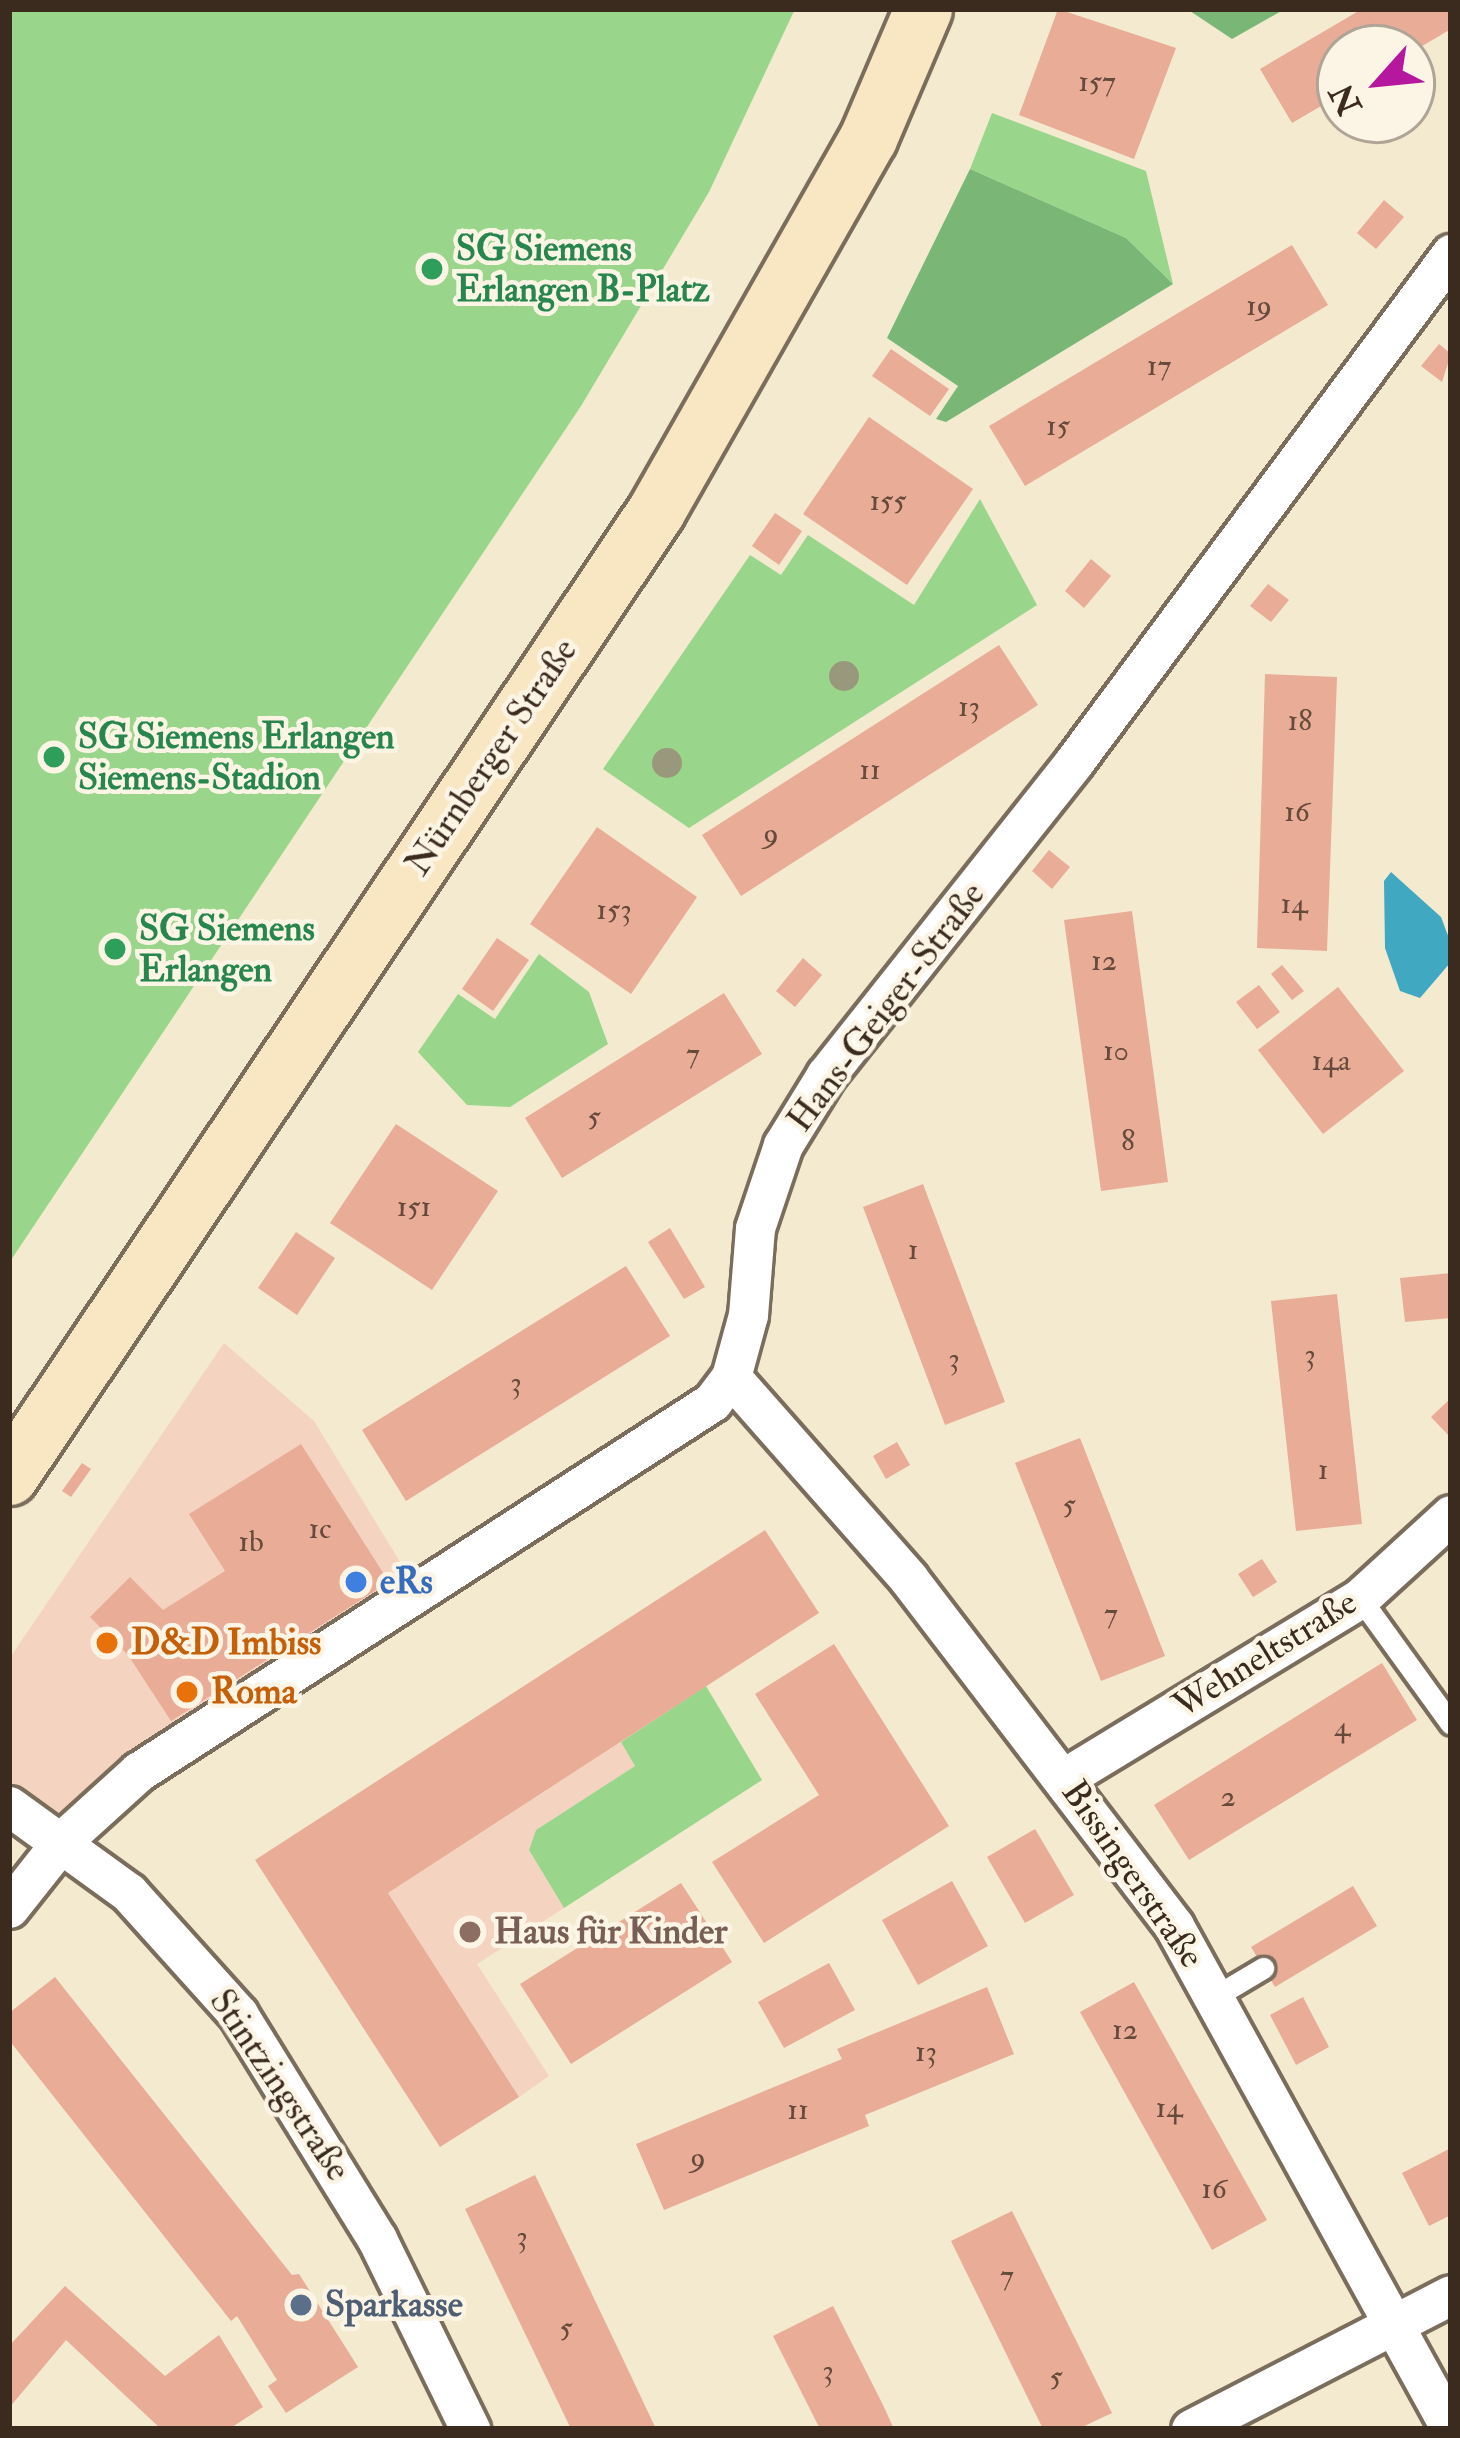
<!DOCTYPE html>
<html>
<head>
<meta charset="utf-8">
<style>
	body { margin:0 }
	#map { position:relative; width:1460px; height:2438px; overflow:hidden; background:#f3eacf; font-family:"IM FELL Double Pica",serif }
	div>[style] { position:absolute }
	.built>* { inset:0; background:#f4d3c1 }
	.green>* { inset:0; background:#99d68b }
	.forest>* { inset:0; background:#7ab777 }
	.water>* { inset:0; background:#41a8c1 }
	.building>* { inset:0; background:#e9ac97 }
	.roads { filter:drop-shadow(3px 0 #7b6d5c) drop-shadow(-3px 0 #7b6d5c) drop-shadow(0 3px #7b6d5c) drop-shadow(0 -3px #7b6d5c) }
	.lane>* { height:21px; margin:-10.5px; padding:0 10.5px; transform-origin:10.5px; border-radius:10.5px; background:#fff }
	.street>* { height:39px; margin:-19.5px; padding:0 19.5px; transform-origin:19.5px; border-radius:19.5px; background:#fff }
	.secondary>* { height:57px; margin:-28.5px; padding:0 28.5px; transform-origin:28.5px; border-radius:28.5px; background:#f9e7c3 }
	.trees>* { width:30px; height:30px; margin:-15px; border-radius:50%; background:#9a987c }
	.dots>* { width:33px; height:33px; translate:-50% -50%; box-sizing:border-box; border:6px solid #fcf5e5; border-radius:50% }
	span { translate:-50% -50%; white-space:nowrap; text-align:center; line-height:1.15; -webkit-text-stroke:9px #fcf5e5; paint-order:stroke }
	.number-label { font-size:30px; color:#664a3c }
	.number-label span { -webkit-text-stroke-width:0 }
	.leisure-label { font-size:36px; color:#27864d; font-weight:700 }
	.left { translate:0 -50%; text-align:left }
	.street-label { font-size:36px; color:#3b2a1e }
	.shop-label { font-size:36px; color:#366cbe; font-weight:700 }
	.food-label { font-size:36px; color:#c56008; font-weight:700 }
	.education-label { font-size:36px; color:#785e54; font-weight:700 }
	.service-label { font-size:36px; color:#4e5e75; font-weight:700 }
	.frame { position:absolute; inset:0; border:12px solid #3b2a1e; pointer-events:none }
	.north { position:absolute; left:1316px; top:24px; width:120px; height:120px; box-sizing:border-box; background:#fcf5e5; border:3px solid #afa495; border-radius:50%; rotate:243deg; font-size:33px; font-weight:700; line-height:48px; text-align:center; color:#3b2a1e }
	.north::after { content:''; display:block; margin:auto; width:42px; height:54px; background:#b5179e; clip-path:polygon(50% 0,100% 100%,50% 72%,0 100%) }
</style>
</head>
<body>
<div id="map">
	<div class="built">
		<i style="clip-path:polygon(224px 1343px,314px 1421px,419px 1593px,62px 1841px,9px 1806px,9px 1659px)"></i>
		<i style="clip-path:polygon(621px 1742px,635px 1766px,536px 1830px,529px 1850px,564px 1908px,477px 1964px,549px 2076px,519px 2097px,388px 1893px)"></i>
	</div>
	<div class="green">
		<i style="clip-path:polygon(9px 9px,795px 9px,709px 192px,581px 406px,9px 1263px)"></i>
		<i style="clip-path:polygon(992px 113px,1146px 171px,1173px 284px,1126px 238px,970px 169px)"></i>
		<i style="clip-path:polygon(980px 499px,1037px 605px,689px 828px,603px 769px,750px 555px,781px 575px,808px 535px,914px 605px)"></i>
		<i style="clip-path:polygon(539px 954px,589px 992px,608px 1044px,510px 1107px,467px 1105px,418px 1052px,458px 994px,495px 1019px)"></i>
		<i style="clip-path:polygon(706px 1686px,762px 1780px,564px 1908px,529px 1850px,536px 1830px,635px 1766px,621px 1742px)"></i>
	</div>
	<div class="forest">
		<i style="clip-path:polygon(1187px 9px,1285px 9px,1232px 39px)"></i>
		<i style="clip-path:polygon(970px 169px,1126px 238px,1173px 284px,946px 422px,936px 419px,958px 386px,887px 338px)"></i>
	</div>
	<div class="water">
		<i style="clip-path:polygon(1391px 872px,1441px 917px,1450px 941px,1450px 963px,1420px 998px,1400px 991px,1385px 948px,1384px 881px)"></i>
	</div>
	<div class="building">
		<i style="clip-path:polygon(1058px 9px,1176px 48px,1134px 159px,1019px 115px)"></i>
		<i style="clip-path:polygon(1362px 9px,1451px 9px,1451px 29px,1412px 52px,1340px 48px,1340px 95px,1292px 123px,1260px 69px)"></i>
		<i style="clip-path:polygon(1384px 200px,1404px 217px,1376px 249px,1357px 233px)"></i>
		<i style="clip-path:polygon(1292px 245px,1328px 305px,1025px 486px,989px 426px)"></i>
		<i style="clip-path:polygon(1439px 344px,1451px 354px,1442px 382px,1421px 366px)"></i>
		<i style="clip-path:polygon(891px 349px,949px 389px,930px 416px,872px 376px)"></i>
		<i style="clip-path:polygon(869px 417px,973px 489px,907px 585px,803px 514px)"></i>
		<i style="clip-path:polygon(775px 513px,802px 531px,779px 565px,752px 546px)"></i>
		<i style="clip-path:polygon(1091px 559px,1111px 576px,1084px 608px,1065px 591px)"></i>
		<i style="clip-path:polygon(1268px 584px,1289px 600px,1271px 622px,1250px 606px)"></i>
		<i style="clip-path:polygon(999px 645px,1038px 705px,741px 896px,702px 835px)"></i>
		<i style="clip-path:polygon(1265px 674px,1337px 677px,1327px 951px,1257px 948px)"></i>
		<i style="clip-path:polygon(597px 827px,697px 897px,631px 994px,530px 924px)"></i>
		<i style="clip-path:polygon(1049px 850px,1070px 867px,1052px 889px,1032px 871px)"></i>
		<i style="clip-path:polygon(1132px 911px,1168px 1182px,1101px 1191px,1064px 920px)"></i>
		<i style="clip-path:polygon(497px 938px,529px 960px,493px 1011px,462px 989px)"></i>
		<i style="clip-path:polygon(803px 958px,822px 975px,795px 1007px,776px 991px)"></i>
		<i style="clip-path:polygon(1282px 965px,1304px 991px,1292px 1000px,1271px 974px)"></i>
		<i style="clip-path:polygon(1259px 985px,1280px 1012px,1257px 1029px,1236px 1002px)"></i>
		<i style="clip-path:polygon(1338px 987px,1404px 1071px,1323px 1134px,1258px 1050px)"></i>
		<i style="clip-path:polygon(724px 993px,762px 1054px,562px 1178px,525px 1118px)"></i>
		<i style="clip-path:polygon(396px 1124px,498px 1191px,432px 1290px,330px 1223px)"></i>
		<i style="clip-path:polygon(923px 1184px,1005px 1402px,945px 1425px,863px 1207px)"></i>
		<i style="clip-path:polygon(670px 1228px,705px 1287px,684px 1299px,648px 1242px)"></i>
		<i style="clip-path:polygon(296px 1232px,335px 1258px,297px 1315px,258px 1288px)"></i>
		<i style="clip-path:polygon(626px 1266px,670px 1336px,406px 1501px,362px 1430px)"></i>
		<i style="clip-path:polygon(1451px 1273px,1451px 1318px,1405px 1322px,1400px 1278px)"></i>
		<i style="clip-path:polygon(1337px 1294px,1362px 1524px,1296px 1531px,1271px 1301px)"></i>
		<i style="clip-path:polygon(1451px 1398px,1451px 1438px,1431px 1417px)"></i>
		<i style="clip-path:polygon(1080px 1438px,1165px 1656px,1101px 1681px,1015px 1463px)"></i>
		<i style="clip-path:polygon(897px 1442px,910px 1465px,886px 1479px,873px 1456px)"></i>
		<i style="clip-path:polygon(301px 1444px,389px 1582px,171px 1721px,128px 1655px,90px 1617px,130px 1577px,163px 1610px,225px 1571px,189px 1514px)"></i>
		<i style="clip-path:polygon(82px 1463px,91px 1469px,71px 1497px,62px 1491px)"></i>
		<i style="clip-path:polygon(765px 1530px,819px 1613px,388px 1893px,519px 2097px,440px 2147px,255px 1860px)"></i>
		<i style="clip-path:polygon(1262px 1559px,1277px 1582px,1253px 1597px,1238px 1574px)"></i>
		<i style="clip-path:polygon(834px 1644px,949px 1826px,764px 1943px,712px 1862px,819px 1795px,755px 1694px)"></i>
		<i style="clip-path:polygon(1382px 1663px,1417px 1720px,1189px 1860px,1154px 1805px)"></i>
		<i style="clip-path:polygon(1035px 1829px,1074px 1895px,1025px 1923px,987px 1857px)"></i>
		<i style="clip-path:polygon(952px 1881px,988px 1946px,918px 1985px,882px 1920px)"></i>
		<i style="clip-path:polygon(681px 1883px,732px 1962px,571px 2064px,520px 1984px)"></i>
		<i style="clip-path:polygon(1353px 1886px,1377px 1926px,1275px 1987px,1251px 1947px)"></i>
		<i style="clip-path:polygon(829px 1963px,855px 2010px,784px 2048px,758px 2002px)"></i>
		<i style="clip-path:polygon(55px 1977px,292px 2275px,299px 2274px,358px 2367px,286px 2413px,268px 2386px,277px 2380px,237px 2316px,231px 2321px,9px 2040px,9px 2013px)"></i>
		<i style="clip-path:polygon(1134px 1982px,1267px 2220px,1212px 2250px,1080px 2012px)"></i>
		<i style="clip-path:polygon(987px 1987px,1014px 2054px,865px 2115px,869px 2126px,664px 2210px,636px 2144px,842px 2059px,837px 2049px)"></i>
		<i style="clip-path:polygon(1303px 1997px,1329px 2047px,1296px 2065px,1270px 2015px)"></i>
		<i style="clip-path:polygon(1451px 2148px,1451px 2215px,1429px 2226px,1402px 2173px)"></i>
		<i style="clip-path:polygon(535px 2175px,622px 2357px,656px 2429px,571px 2429px,465px 2209px)"></i>
		<i style="clip-path:polygon(1012px 2211px,1112px 2413px,1078px 2429px,1043px 2429px,951px 2241px)"></i>
		<i style="clip-path:polygon(65px 2286px,165px 2376px,219px 2335px,263px 2407px,229px 2429px,161px 2429px,66px 2340px,9px 2408px,9px 2346px)"></i>
		<i style="clip-path:polygon(833px 2306px,883px 2405px,894px 2429px,820px 2429px,773px 2336px)"></i>
	</div>
	<div class="roads">
		<div class="lane">
			<i style="left:1360px;top:1598px;width:155px;rotate:54.2deg"></i>
			<i style="left:1216px;top:1996px;width:55px;rotate:-30.8deg"></i>
		</div>
		<div class="street">
			<i style="left:731px;top:1377px;width:268px;rotate:48.6deg"></i>
			<i style="left:908px;top:1578px;width:438px;rotate:52.6deg"></i>
			<i style="left:1174px;top:1926px;width:574px;rotate:61.16deg"></i>
			<i style="left:1066px;top:1777px;width:344px;rotate:-31.3deg"></i>
			<i style="left:1360px;top:1598px;width:123px;rotate:-42.4deg"></i>
			<i style="left:9px;top:1806px;width:148px;rotate:35.9deg"></i>
			<i style="left:129px;top:1893px;width:163px;rotate:48deg"></i>
			<i style="left:238px;top:2014px;width:264px;rotate:58.3deg"></i>
			<i style="left:377px;top:2239px;width:212px;rotate:63.9deg"></i>
			<i style="left:9px;top:1908px;width:85px;rotate:-51.7deg"></i>
			<i style="left:62px;top:1841px;width:103px;rotate:-42.2deg"></i>
			<i style="left:138px;top:1772px;width:683px;rotate:-32.81deg"></i>
			<i style="left:712px;top:1402px;width:31px;rotate:-53deg"></i>
			<i style="left:731px;top:1377px;width:64px;rotate:-74.7deg"></i>
			<i style="left:748px;top:1315px;width:87px;rotate:-85.4deg"></i>
			<i style="left:755px;top:1228px;width:88px;rotate:-71.4deg"></i>
			<i style="left:783px;top:1145px;width:82px;rotate:-58.4deg"></i>
			<i style="left:826px;top:1075px;width:399px;rotate:-51.6deg"></i>
			<i style="left:1074px;top:762px;width:633px;rotate:-53.42deg"></i>
			<i style="left:1191px;top:2429px;width:292px;rotate:-27.3deg"></i>
		</div>
		<div class="secondary">
			<i style="left:9px;top:1476px;width:1162px;rotate:-56.16deg"></i>
			<i style="left:656px;top:511px;width:429px;rotate:-60.4deg"></i>
			<i style="left:868px;top:138px;width:140px;rotate:-66.9deg"></i>
		</div>
	</div>
	<div class="trees">
		<i style="left:844px;top:676px"></i>
		<i style="left:667px;top:763px"></i>
	</div>
	<div class="dots">
		<i style="left:432px;top:269px;background:#2e9e5b"></i>
		<i style="left:54px;top:757px;background:#2e9e5b"></i>
		<i style="left:115px;top:949px;background:#2e9e5b"></i>
		<i style="left:356px;top:1582px;background:#3f7fe0"></i>
		<i style="left:107px;top:1643px;background:#e8710a"></i>
		<i style="left:187px;top:1692px;background:#e8710a"></i>
		<i style="left:470px;top:1932px;background:#8d6e63"></i>
		<i style="left:301px;top:2305px;background:#5c6f8a"></i>
	</div>
	<div class="number-label">
		<span style="left:1097px;top:82px">157</span>
		<span style="left:1259px;top:306px">19</span>
		<span style="left:1159px;top:366px">17</span>
		<span style="left:1058px;top:426px">15</span>
		<span style="left:888px;top:501px">155</span>
		<span style="left:969px;top:707px">13</span>
		<span style="left:1300px;top:721px">18</span>
		<span style="left:870px;top:770px">11</span>
		<span style="left:1297px;top:812px">16</span>
		<span style="left:771px;top:834px">9</span>
		<span style="left:1294px;top:904px">14</span>
		<span style="left:614px;top:910px">153</span>
		<span style="left:1104px;top:961px">12</span>
		<span style="left:1116px;top:1051px">10</span>
		<span style="left:693px;top:1054px">7</span>
		<span style="left:1331px;top:1061px">14a</span>
		<span style="left:594px;top:1117px">5</span>
		<span style="left:1128px;top:1141px">8</span>
		<span style="left:414px;top:1207px">151</span>
		<span style="left:913px;top:1250px">1</span>
		<span style="left:1310px;top:1355px">3</span>
		<span style="left:954px;top:1359px">3</span>
		<span style="left:516px;top:1383px">3</span>
		<span style="left:1323px;top:1470px">1</span>
		<span style="left:1069px;top:1505px">5</span>
		<span style="left:320px;top:1529px">1c</span>
		<span style="left:251px;top:1542px">1b</span>
		<span style="left:1111px;top:1614px">7</span>
		<span style="left:1342px;top:1727px">4</span>
		<span style="left:1228px;top:1797px">2</span>
		<span style="left:1125px;top:2030px">12</span>
		<span style="left:926px;top:2052px">13</span>
		<span style="left:1169px;top:2108px">14</span>
		<span style="left:798px;top:2110px">11</span>
		<span style="left:698px;top:2158px">9</span>
		<span style="left:1214px;top:2189px">16</span>
		<span style="left:522px;top:2237px">3</span>
		<span style="left:1007px;top:2276px">7</span>
		<span style="left:566px;top:2328px">5</span>
		<span style="left:828px;top:2371px">3</span>
		<span style="left:1056px;top:2377px">5</span>
	</div>
	<div class="leisure-label">
		<span class="left" style="left:456px;top:269px">SG Siemens<br>Erlangen B-Platz</span>
		<span class="left" style="left:78px;top:757px">SG Siemens Erlangen<br>Siemens-Stadion</span>
		<span class="left" style="left:139px;top:949px">SG Siemens<br>Erlangen</span>
	</div>
	<div class="street-label">
		<span style="left:491px;top:757px;rotate:-56deg">Nürnberger Straße</span>
		<span style="left:886px;top:1007px;rotate:-53deg">Hans-Geiger-Straße</span>
		<span style="left:1265px;top:1654px;rotate:-32deg">Wehneltstraße</span>
		<span style="left:1133px;top:1874px;rotate:55deg">Bissingerstraße</span>
		<span style="left:280px;top:2085px;rotate:56deg">Stintzingstraße</span>
	</div>
	<div class="shop-label">
		<span class="left" style="left:380px;top:1582px">eRs</span>
	</div>
	<div class="food-label">
		<span class="left" style="left:131px;top:1643px">D&amp;D Imbiss</span>
		<span class="left" style="left:211px;top:1692px">Roma</span>
	</div>
	<div class="education-label">
		<span class="left" style="left:494px;top:1932px">Haus für Kinder</span>
	</div>
	<div class="service-label">
		<span class="left" style="left:325px;top:2305px">Sparkasse</span>
	</div>
	<div class="frame"></div>
	<div class="north">N</div>
</div>
</body>
</html>
